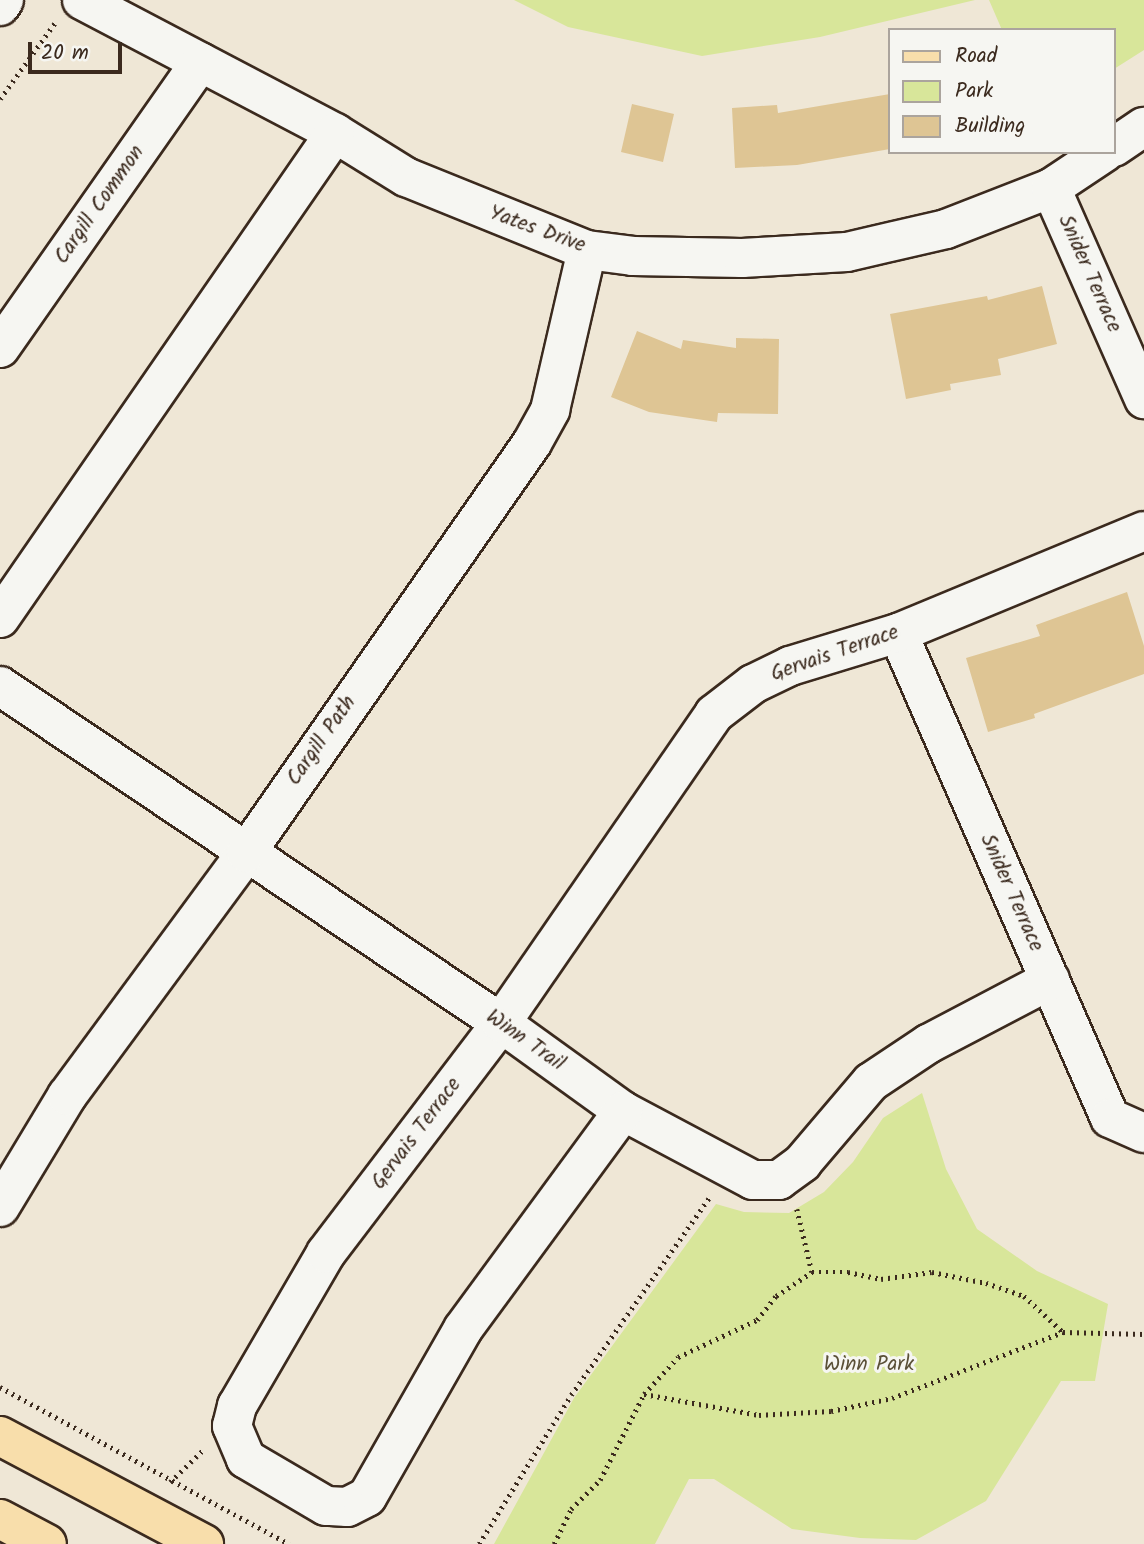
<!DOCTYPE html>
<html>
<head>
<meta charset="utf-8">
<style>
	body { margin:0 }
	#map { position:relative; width:1144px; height:1544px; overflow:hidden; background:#efe7d6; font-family:Kalam,sans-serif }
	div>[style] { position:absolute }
	.green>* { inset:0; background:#d8e69a }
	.building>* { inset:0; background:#dec594 }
	.path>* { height:4.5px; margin-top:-2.25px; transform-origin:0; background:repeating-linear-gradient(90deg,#3b2a1e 0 2px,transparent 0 7px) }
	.roads { filter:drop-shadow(2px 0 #3b2a1e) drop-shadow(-2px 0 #3b2a1e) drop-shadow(0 2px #3b2a1e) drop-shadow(0 -2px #3b2a1e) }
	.minor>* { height:38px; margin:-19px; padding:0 19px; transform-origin:19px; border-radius:19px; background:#f6f6f2 }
	.major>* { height:38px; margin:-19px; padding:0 19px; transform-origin:19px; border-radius:19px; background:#f8deab }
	span { translate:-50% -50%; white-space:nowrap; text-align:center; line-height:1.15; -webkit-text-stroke:6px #f6f6f2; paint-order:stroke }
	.street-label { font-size:21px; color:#3b2a1e }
	.park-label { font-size:21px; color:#5a5037 }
	.legend { position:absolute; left:888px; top:28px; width:228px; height:126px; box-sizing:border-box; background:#f6f6f2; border:2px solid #aba49d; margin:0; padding:9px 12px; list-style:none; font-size:21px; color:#3b2a1e }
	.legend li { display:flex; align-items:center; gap:14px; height:35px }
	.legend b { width:35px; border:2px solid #aba49d }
	.scale { position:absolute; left:28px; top:42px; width:94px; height:32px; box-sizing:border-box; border:4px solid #3b2a1e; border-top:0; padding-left:9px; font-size:21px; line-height:24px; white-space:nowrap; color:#3b2a1e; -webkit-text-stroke:5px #f6f6f2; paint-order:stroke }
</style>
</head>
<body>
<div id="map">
	<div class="green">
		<i style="clip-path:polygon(514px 0,975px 0,820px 37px,702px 56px,568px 27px)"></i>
		<i style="clip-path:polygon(989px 0,1144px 0,1144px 50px,1114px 69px,1114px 30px,1002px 30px)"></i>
		<i style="clip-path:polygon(922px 1093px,946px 1169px,977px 1229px,1037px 1271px,1108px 1304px,1095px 1381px,1061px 1381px,986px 1501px,916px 1540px,860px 1538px,792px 1529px,714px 1479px,689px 1479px,655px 1544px,494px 1544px,574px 1398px,716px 1204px,744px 1212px,789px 1213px,824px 1192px,853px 1162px,883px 1118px)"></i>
	</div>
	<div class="building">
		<i style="clip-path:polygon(890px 94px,890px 149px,797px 165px,735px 168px,732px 108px,777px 105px,778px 113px)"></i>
		<i style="clip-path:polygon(632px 104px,674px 114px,663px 162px,621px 152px)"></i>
		<i style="clip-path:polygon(1042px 286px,1057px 344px,998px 359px,1001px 375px,950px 384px,951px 390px,906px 399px,890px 314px,987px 296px,988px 300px)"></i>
		<i style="clip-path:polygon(637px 331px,681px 349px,683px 340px,736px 348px,736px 338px,779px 339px,778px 414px,718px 413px,717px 422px,649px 412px,611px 397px)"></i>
		<i style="clip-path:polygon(1127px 592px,1144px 646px,1144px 674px,1034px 714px,1035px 718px,988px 732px,966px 658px,1040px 636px,1036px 625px)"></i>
	</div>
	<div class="path">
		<i style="left:0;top:99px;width:97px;rotate:-54.2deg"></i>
		<i style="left:797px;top:1209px;width:65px;rotate:76.6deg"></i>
		<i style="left:0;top:1387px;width:329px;rotate:28.5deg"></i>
		<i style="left:644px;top:1394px;width:50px;rotate:-47.4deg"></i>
		<i style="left:678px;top:1357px;width:87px;rotate:-25.1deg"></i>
		<i style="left:757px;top:1320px;width:31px;rotate:-52deg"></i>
		<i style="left:776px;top:1296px;width:43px;rotate:-33.7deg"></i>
		<i style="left:812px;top:1272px;width:36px"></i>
		<i style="left:848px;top:1272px;width:34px;rotate:12deg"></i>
		<i style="left:881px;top:1279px;width:51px;rotate:-7.8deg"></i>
		<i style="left:932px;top:1272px;width:55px;rotate:11.5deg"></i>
		<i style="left:986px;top:1283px;width:40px;rotate:18.9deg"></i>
		<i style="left:1024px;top:1296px;width:53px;rotate:42.7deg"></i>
		<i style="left:170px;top:1482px;width:47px;rotate:-44.1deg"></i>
		<i style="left:479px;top:1544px;width:175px;rotate:-58.3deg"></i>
		<i style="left:571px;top:1395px;width:244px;rotate:-55deg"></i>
		<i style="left:554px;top:1544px;width:39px;rotate:-64deg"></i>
		<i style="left:571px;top:1509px;width:41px;rotate:-45deg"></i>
		<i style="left:600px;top:1480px;width:97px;rotate:-62.9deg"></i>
		<i style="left:644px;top:1394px;width:117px;rotate:10.3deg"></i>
		<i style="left:759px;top:1415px;width:72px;rotate:-3.2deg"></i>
		<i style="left:831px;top:1411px;width:62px;rotate:-12deg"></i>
		<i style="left:892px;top:1398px;width:183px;rotate:-21.1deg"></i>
		<i style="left:1063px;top:1332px;width:81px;rotate:1.4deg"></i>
	</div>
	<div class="roads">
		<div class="minor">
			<i style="left:82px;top:0;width:286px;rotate:27.7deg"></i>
			<i style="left:335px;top:133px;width:84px;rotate:31.8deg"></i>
			<i style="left:406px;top:177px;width:195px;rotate:22deg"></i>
			<i style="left:587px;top:250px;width:46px;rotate:7.4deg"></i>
			<i style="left:633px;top:256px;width:109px;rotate:1.1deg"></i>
			<i style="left:742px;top:258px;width:105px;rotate:-3.3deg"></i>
			<i style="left:847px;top:252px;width:102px;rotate:-13.1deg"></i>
			<i style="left:946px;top:229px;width:113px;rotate:-21.3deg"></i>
			<i style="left:1051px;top:188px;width:65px;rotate:-33.7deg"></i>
			<i style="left:0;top:6px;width:7px;rotate:-56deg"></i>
			<i style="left:1114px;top:147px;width:36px;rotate:-34deg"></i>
			<i style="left:1051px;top:188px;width:231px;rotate:66.2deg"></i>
			<i style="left:0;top:348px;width:349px;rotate:-55deg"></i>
			<i style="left:0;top:618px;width:589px;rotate:-55.37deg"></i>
			<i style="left:898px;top:633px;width:529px;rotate:66.39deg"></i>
			<i style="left:1110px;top:1118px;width:37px;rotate:24deg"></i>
			<i style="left:0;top:686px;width:604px;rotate:33.93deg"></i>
			<i style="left:501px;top:1023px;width:150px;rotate:35.8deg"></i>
			<i style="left:623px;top:1111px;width:147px;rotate:28deg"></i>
			<i style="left:753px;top:1180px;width:26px"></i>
			<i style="left:779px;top:1180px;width:29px;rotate:-36deg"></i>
			<i style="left:802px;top:1163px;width:106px;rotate:-49.6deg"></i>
			<i style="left:871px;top:1082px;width:69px;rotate:-33.7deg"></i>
			<i style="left:928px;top:1044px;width:138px;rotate:-27.7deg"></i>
			<i style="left:623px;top:1111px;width:270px;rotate:126.3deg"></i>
			<i style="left:463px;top:1329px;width:193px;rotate:119.7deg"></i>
			<i style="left:367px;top:1497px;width:22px;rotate:153deg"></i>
			<i style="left:347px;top:1507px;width:21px;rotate:-177deg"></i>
			<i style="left:326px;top:1506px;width:93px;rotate:-149.6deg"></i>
			<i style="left:246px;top:1459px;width:36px;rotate:-113deg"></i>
			<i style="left:232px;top:1426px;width:21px;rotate:-76deg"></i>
			<i style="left:237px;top:1406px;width:177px;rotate:-59.8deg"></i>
			<i style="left:326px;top:1253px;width:289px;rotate:-52.7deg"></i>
			<i style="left:501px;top:1023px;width:375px;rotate:-55.4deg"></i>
			<i style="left:714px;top:714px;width:49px;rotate:-37.6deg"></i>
			<i style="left:753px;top:684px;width:41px;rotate:-25.9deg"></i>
			<i style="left:790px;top:666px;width:113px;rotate:-17deg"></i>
			<i style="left:898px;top:633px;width:266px;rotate:-22.5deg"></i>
			<i style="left:0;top:1207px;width:130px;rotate:-58.9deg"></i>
			<i style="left:67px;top:1096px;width:302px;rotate:-53.6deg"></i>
			<i style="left:246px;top:853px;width:500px;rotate:-55.1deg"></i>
			<i style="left:532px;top:443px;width:38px;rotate:-61deg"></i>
			<i style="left:550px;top:410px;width:164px;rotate:-77deg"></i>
		</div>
		<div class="major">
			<i style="left:0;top:1436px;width:231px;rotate:27.9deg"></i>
			<i style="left:0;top:1519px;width:53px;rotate:28deg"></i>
		</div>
	</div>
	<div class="street-label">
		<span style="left:100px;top:205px;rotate:-55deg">Cargill Common</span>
		<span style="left:537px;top:230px;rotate:20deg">Yates Drive</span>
		<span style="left:1089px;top:274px;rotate:66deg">Snider Terrace</span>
		<span style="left:835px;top:654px;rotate:-19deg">Gervais Terrace</span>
		<span style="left:322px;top:741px;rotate:-55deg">Cargill Path</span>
		<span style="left:1011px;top:893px;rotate:66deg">Snider Terrace</span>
		<span style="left:525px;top:1041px;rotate:35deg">Winn Trail</span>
		<span style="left:417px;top:1134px;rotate:-53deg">Gervais Terrace</span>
	</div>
	<div class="park-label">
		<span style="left:869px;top:1365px">Winn Park</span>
	</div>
	<ul class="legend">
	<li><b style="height:9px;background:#f8deab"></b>Road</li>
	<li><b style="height:19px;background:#d8e69a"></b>Park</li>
	<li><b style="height:19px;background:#dec594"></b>Building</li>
	</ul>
	<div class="scale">20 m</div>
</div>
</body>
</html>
